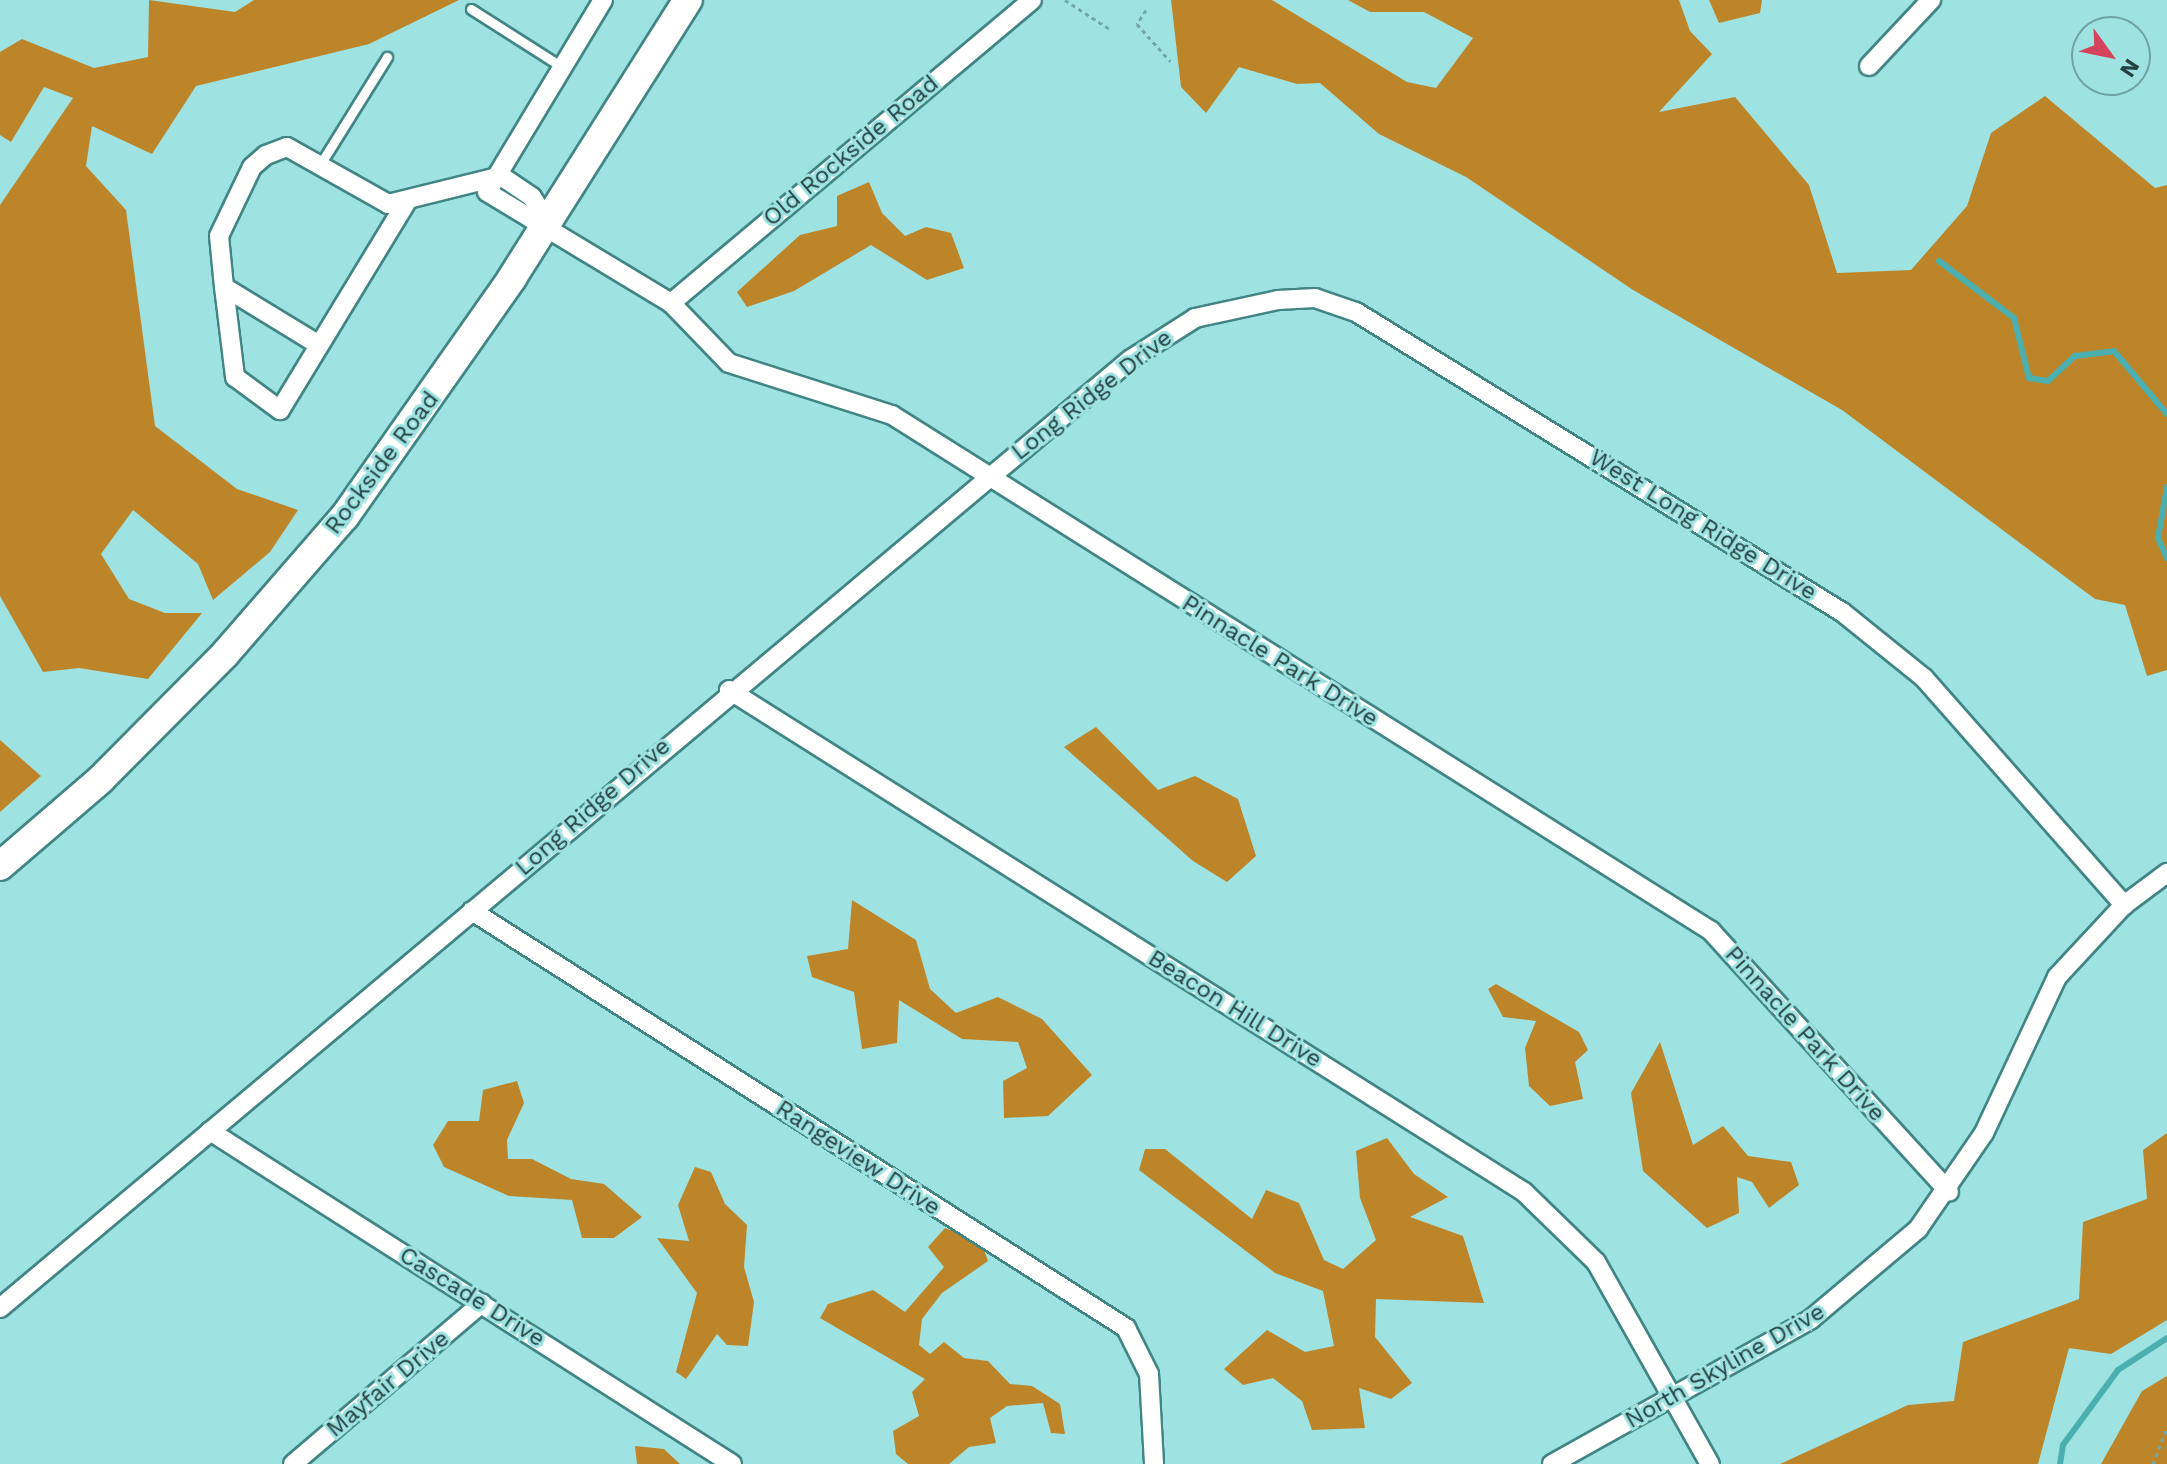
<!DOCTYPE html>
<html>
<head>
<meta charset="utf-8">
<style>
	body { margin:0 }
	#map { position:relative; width:2167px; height:1464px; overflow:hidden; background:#9ee3e2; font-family:"Work Sans",sans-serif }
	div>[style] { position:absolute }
	.forest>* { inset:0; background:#bd852a }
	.stream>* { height:6px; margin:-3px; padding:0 3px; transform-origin:3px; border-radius:3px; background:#4bafaf }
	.path>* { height:3px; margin-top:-1.5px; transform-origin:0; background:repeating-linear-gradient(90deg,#71a7a6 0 4px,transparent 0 8px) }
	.roads { filter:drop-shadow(2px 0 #418585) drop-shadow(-2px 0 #418585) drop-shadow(0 2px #418585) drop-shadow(0 -2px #418585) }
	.service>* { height:9px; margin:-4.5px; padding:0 4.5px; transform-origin:4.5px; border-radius:4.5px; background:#fff }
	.minor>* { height:18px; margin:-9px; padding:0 9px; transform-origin:9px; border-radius:9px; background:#fff }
	.primary>* { height:28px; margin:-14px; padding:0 14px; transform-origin:14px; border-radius:14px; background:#fff }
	span { translate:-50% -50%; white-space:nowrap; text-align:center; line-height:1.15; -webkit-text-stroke:6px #9ee3e2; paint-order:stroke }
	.street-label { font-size:24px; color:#264242 }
	.north { position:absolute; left:2071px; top:16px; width:80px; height:80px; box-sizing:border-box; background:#9ee3e2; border:2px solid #6ea3a2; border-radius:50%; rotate:123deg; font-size:22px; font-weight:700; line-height:32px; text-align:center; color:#264242 }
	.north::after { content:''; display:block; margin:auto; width:28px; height:36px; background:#d4435b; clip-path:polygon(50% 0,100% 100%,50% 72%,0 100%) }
</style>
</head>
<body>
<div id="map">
	<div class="forest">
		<i style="clip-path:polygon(149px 0,235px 12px,254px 0,459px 0,369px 44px,196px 86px,152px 154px,92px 126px,86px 166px,126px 210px,155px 426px,237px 489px,298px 510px,270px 552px,213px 600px,198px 564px,133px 510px,101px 554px,129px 599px,165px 613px,202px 613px,148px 679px,79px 668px,43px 672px,0 596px,0 205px,73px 98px,44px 87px,11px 142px,0 135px,0 52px,22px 39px,94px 68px,148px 57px)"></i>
		<i style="clip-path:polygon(1171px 0,1272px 0,1407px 82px,1436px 88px,1473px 38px,1424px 12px,1370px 12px,1348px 0,1679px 0,1690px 31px,1712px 54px,1659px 112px,1735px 97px,1809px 185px,1837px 273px,1911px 270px,1967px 206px,1991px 133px,2045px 96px,2155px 188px,2167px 185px,2167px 670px,2147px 676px,2125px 605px,2095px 599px,1842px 410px,1633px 290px,1466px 177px,1379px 134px,1320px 83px,1297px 84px,1239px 67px,1206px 113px,1181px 87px)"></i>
		<i style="clip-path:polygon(1709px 0,1762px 0,1760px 13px,1719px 23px)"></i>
		<i style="clip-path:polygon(869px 182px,882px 213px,905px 236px,926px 227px,951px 233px,964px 268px,927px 280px,871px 245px,794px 291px,747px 307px,737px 292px,800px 235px,837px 226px,837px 196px)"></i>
		<i style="clip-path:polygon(1096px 727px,1158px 790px,1195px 776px,1238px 799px,1256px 856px,1227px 882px,1193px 861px,1064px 747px)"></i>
		<i style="clip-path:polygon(0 740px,41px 776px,0 812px)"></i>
		<i style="clip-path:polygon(852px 900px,916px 940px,930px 989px,956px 1013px,998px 997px,1042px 1019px,1092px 1075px,1048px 1116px,1004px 1118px,1003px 1081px,1027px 1068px,1018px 1042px,962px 1039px,899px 1000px,897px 1043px,862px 1049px,854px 992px,812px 977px,807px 956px,848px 949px)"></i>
		<i style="clip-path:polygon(1496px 984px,1579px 1032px,1588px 1050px,1575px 1062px,1583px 1099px,1550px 1106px,1529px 1086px,1525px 1048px,1536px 1021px,1503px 1017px,1488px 989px)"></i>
		<i style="clip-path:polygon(1660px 1042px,1693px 1145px,1723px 1126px,1748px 1156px,1791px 1162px,1799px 1185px,1769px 1208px,1752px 1182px,1737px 1177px,1739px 1213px,1707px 1228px,1643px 1171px,1631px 1093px)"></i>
		<i style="clip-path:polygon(517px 1081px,524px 1103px,507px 1140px,508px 1159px,532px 1159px,571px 1179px,604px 1184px,642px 1217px,614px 1238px,582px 1238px,572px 1200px,509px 1196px,444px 1167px,433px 1145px,448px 1121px,479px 1121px,483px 1090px)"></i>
		<i style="clip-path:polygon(2167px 1133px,2167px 1320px,2111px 1354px,2069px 1348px,2038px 1464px,1780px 1464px,1908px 1405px,1954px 1401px,1963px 1342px,2079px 1299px,2083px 1222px,2147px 1199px,2143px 1150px)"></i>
		<i style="clip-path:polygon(1387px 1138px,1414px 1174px,1448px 1197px,1410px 1217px,1463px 1236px,1484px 1303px,1376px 1299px,1375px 1337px,1412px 1383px,1391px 1399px,1359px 1388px,1365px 1428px,1312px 1430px,1302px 1401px,1273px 1378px,1243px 1385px,1224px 1369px,1267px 1330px,1305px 1352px,1334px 1346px,1323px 1291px,1275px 1273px,1139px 1170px,1145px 1149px,1165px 1149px,1252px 1219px,1266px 1190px,1299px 1203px,1324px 1260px,1343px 1269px,1376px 1240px,1360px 1198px,1356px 1151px)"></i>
		<i style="clip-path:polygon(695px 1167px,711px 1172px,725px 1204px,747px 1225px,744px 1267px,754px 1302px,748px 1346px,727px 1345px,717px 1334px,686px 1379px,676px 1372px,697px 1293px,657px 1238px,689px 1241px,678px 1205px)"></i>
		<i style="clip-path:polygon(945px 1228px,981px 1242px,988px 1261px,942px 1293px,922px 1319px,919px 1345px,930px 1354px,944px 1342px,964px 1358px,988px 1361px,1010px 1384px,1032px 1386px,1060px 1404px,1065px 1434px,1051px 1433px,1043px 1403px,1007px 1406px,990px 1418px,996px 1443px,969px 1447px,949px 1464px,908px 1464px,896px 1454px,893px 1431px,919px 1416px,912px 1392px,925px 1379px,820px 1318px,828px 1304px,873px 1290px,905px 1312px,944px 1267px,928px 1247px)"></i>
		<i style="clip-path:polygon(2167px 1376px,2167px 1464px,2101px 1464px,2142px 1391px)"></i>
		<i style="clip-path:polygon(635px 1446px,664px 1449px,680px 1464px,637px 1464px)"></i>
	</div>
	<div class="stream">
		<i style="left:1939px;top:261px;width:94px;rotate:37.2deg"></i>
		<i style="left:2014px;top:318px;width:62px;rotate:76deg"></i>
		<i style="left:2029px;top:378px;width:19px;rotate:9deg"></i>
		<i style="left:2048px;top:381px;width:37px;rotate:-43deg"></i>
		<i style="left:2075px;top:356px;width:39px;rotate:-7deg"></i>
		<i style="left:2114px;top:351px;width:82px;rotate:49.9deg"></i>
		<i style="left:2167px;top:487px;width:52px;rotate:100deg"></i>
		<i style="left:2158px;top:538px;width:22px;rotate:66deg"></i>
		<i style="left:2060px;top:1464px;width:19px;rotate:-81deg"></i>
		<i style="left:2063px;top:1445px;width:93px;rotate:-53.7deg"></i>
		<i style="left:2118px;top:1370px;width:59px;rotate:-33.1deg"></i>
	</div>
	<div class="path">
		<i style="left:1065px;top:0;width:55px;rotate:33.1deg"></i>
		<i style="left:1146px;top:10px;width:17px;rotate:123deg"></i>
		<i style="left:1137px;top:24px;width:50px;rotate:48.3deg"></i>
		<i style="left:2153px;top:1464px;width:40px;rotate:-69deg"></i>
	</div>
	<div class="roads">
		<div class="service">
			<i style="left:471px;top:9px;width:108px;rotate:32.5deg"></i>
			<i style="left:321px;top:163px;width:125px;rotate:-58.1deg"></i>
		</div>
		<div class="minor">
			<i style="left:603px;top:0;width:224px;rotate:121.1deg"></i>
			<i style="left:487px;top:192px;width:215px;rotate:31.1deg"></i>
			<i style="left:671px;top:303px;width:83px;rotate:46deg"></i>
			<i style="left:729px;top:363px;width:171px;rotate:17.7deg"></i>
			<i style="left:892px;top:415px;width:968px;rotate:32.21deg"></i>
			<i style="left:1711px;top:931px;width:353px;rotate:47.6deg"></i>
			<i style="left:1869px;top:66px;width:91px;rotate:-46.8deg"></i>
			<i style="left:224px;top:287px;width:91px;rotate:83deg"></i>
			<i style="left:235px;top:377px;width:56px;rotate:36.3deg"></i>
			<i style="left:280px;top:410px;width:242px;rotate:-58.7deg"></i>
			<i style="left:671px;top:303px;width:471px;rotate:-40deg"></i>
			<i style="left:319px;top:345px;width:111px;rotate:-148.6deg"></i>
			<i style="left:224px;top:287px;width:51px;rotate:-95.6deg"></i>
			<i style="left:219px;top:236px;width:76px;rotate:-64.4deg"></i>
			<i style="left:252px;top:167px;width:18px;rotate:-41deg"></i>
			<i style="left:266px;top:155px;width:22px;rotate:-21deg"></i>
			<i style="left:287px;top:147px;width:116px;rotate:29.4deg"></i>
			<i style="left:388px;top:204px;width:116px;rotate:-13.9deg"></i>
			<i style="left:501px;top:176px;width:37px;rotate:34deg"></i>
			<i style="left:532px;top:197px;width:31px;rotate:58deg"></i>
			<i style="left:729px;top:690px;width:940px;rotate:32.27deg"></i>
			<i style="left:1524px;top:1192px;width:100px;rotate:44.2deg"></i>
			<i style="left:1596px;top:1262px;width:232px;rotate:60.6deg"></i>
			<i style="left:472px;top:911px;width:776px;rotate:32.52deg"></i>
			<i style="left:1126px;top:1328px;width:51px;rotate:63.4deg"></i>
			<i style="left:1149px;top:1374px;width:90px;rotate:86.8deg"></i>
			<i style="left:210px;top:1131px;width:619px;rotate:32.54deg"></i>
			<i style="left:0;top:1308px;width:1476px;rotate:-40deg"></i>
			<i style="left:1131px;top:359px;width:76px;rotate:-32.6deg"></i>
			<i style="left:1195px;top:318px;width:85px;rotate:-12.2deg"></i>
			<i style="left:1278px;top:300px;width:37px;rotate:-3deg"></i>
			<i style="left:1315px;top:298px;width:43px;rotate:18.9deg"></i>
			<i style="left:1356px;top:312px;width:571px;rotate:31.69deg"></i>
			<i style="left:1842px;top:612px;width:105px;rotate:38.8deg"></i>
			<i style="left:1924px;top:678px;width:303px;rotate:48.6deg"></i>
			<i style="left:293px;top:1464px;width:248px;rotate:-40.4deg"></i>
			<i style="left:1552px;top:1464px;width:297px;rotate:-29.2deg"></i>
			<i style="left:1811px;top:1319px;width:140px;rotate:-40.1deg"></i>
			<i style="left:1918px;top:1229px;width:116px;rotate:-55.5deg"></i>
			<i style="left:1984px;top:1133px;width:172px;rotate:-64.9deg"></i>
			<i style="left:2057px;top:977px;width:98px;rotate:-47.1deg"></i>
			<i style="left:2124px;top:905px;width:54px;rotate:-36.7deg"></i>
		</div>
		<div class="primary">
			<i style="left:0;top:866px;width:133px;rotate:-40.7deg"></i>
			<i style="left:101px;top:779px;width:176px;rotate:-45.2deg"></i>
			<i style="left:225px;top:654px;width:183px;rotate:-49deg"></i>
			<i style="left:345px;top:516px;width:291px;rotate:-54.9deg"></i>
			<i style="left:512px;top:278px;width:329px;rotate:-57.7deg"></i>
		</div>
	</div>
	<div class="street-label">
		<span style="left:851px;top:151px;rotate:-40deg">Old Rockside Road</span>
		<span style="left:1092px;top:395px;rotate:-38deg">Long Ridge Drive</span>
		<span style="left:382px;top:463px;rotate:-53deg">Rockside Road</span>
		<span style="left:1703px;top:525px;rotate:32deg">West Long Ridge Drive</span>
		<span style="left:1280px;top:661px;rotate:32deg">Pinnacle Park Drive</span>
		<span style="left:593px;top:807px;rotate:-41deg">Long Ridge Drive</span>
		<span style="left:1235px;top:1009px;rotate:32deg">Beacon Hill Drive</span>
		<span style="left:1805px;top:1034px;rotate:48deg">Pinnacle Park Drive</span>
		<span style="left:858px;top:1158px;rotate:33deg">Rangeview Drive</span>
		<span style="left:472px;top:1297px;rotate:32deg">Cascade Drive</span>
		<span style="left:1725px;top:1366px;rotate:-30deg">North Skyline Drive</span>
		<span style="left:388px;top:1384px;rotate:-40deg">Mayfair Drive</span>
	</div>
	<div class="north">N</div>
</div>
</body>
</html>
